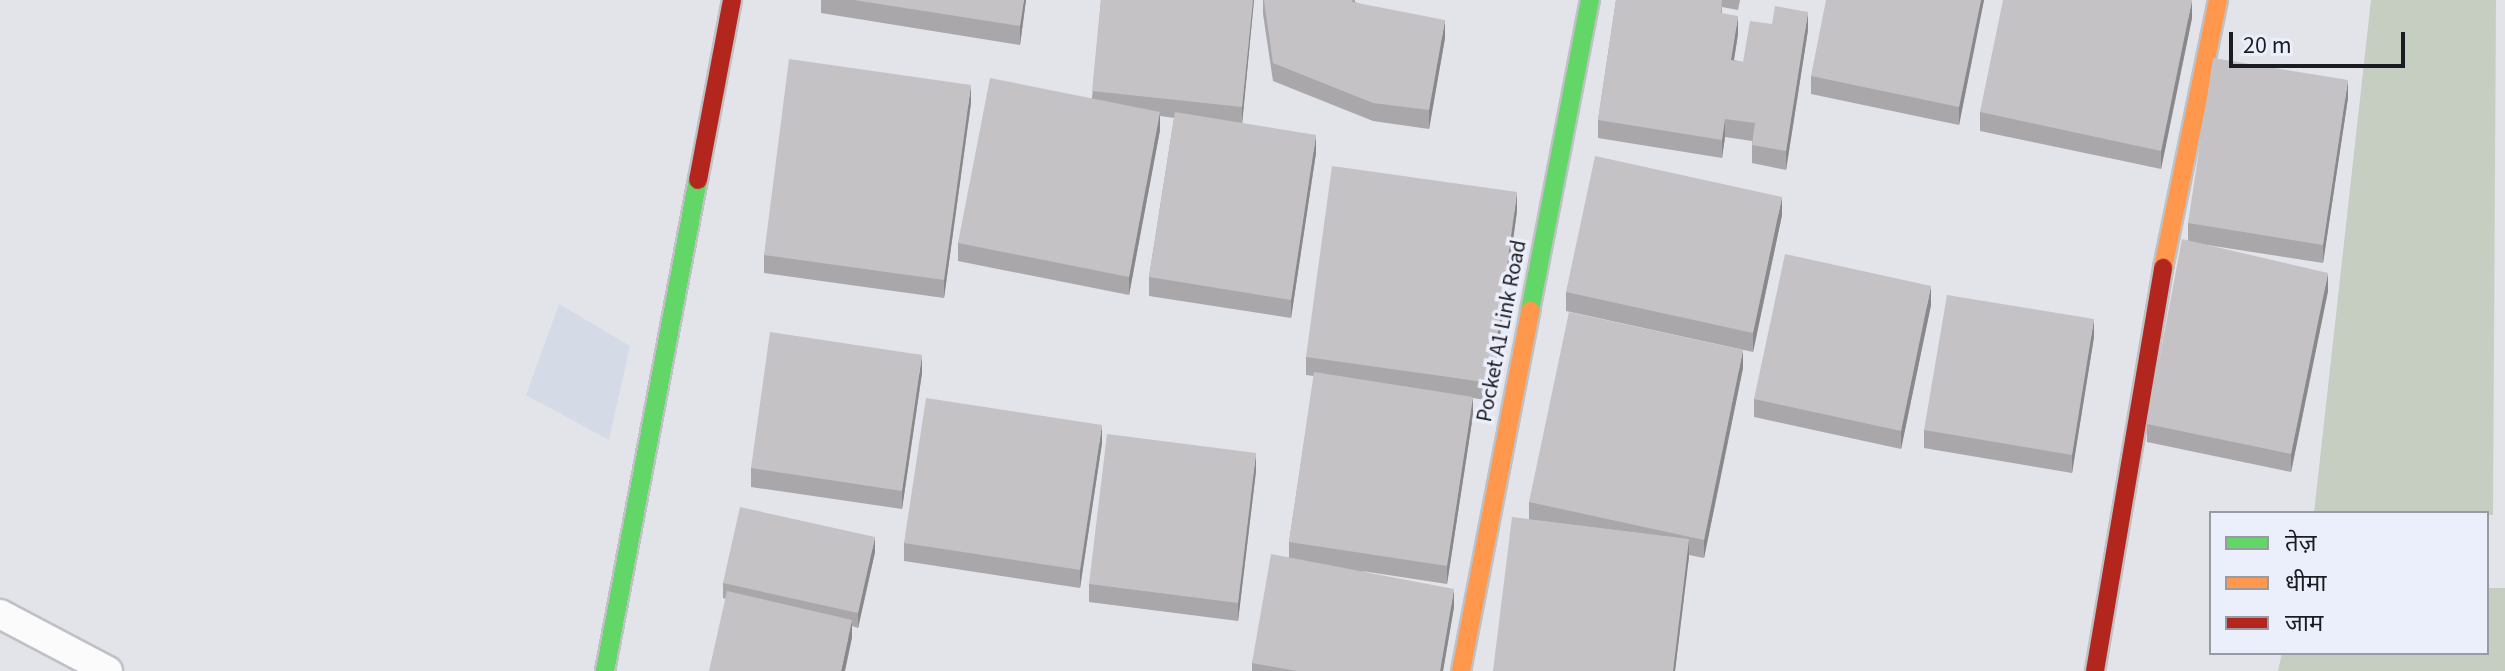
<!DOCTYPE html>
<html>
<head>
<meta charset="utf-8">
<style>
	body { margin:0 }
	#map { position:relative; width:2505px; height:671px; overflow:hidden; background:#e2e4ea; font-family:"Source Sans 3","Noto Sans Devanagari",sans-serif }
	div>[style] { position:absolute }
	.built>* { inset:0; background:#d5dae7 }
	.green>* { inset:0; background:#c6cec1 }
	.roads { filter:drop-shadow(2px 0 #bfc1c5) drop-shadow(-2px 0 #bfc1c5) drop-shadow(0 2px #bfc1c5) drop-shadow(0 -2px #bfc1c5) }
	.lane>* { height:28px; margin:-14px; padding:0 14px; transform-origin:14px; border-radius:14px; background:#fbfbfc }
	.fast>* { height:18px; margin:-9px; padding:0 9px; transform-origin:9px; border-radius:9px; background:#63d668 }
	.slow>* { height:18px; margin:-9px; padding:0 9px; transform-origin:9px; border-radius:9px; background:#ff974d }
	.jam>* { height:18px; margin:-9px; padding:0 9px; transform-origin:9px; border-radius:9px; background:#b3261e }
	.wall>* { inset:0; background:#a9a7a9 }
	.shaded-wall>* { inset:0; background:#89888a }
	.building>* { inset:0; background:#c4c2c5 }
	span { translate:-50% -50%; white-space:nowrap; text-align:center; line-height:1.15; -webkit-text-stroke:7px #ebeffb; paint-order:stroke }
	.street-label { font-size:22px; color:#1b1c21 }
	.legend { position:absolute; left:2209px; top:511px; width:280px; height:144px; box-sizing:border-box; background:#ebeffb; border:2px solid #989ba4; margin:0; padding:10px 14px; list-style:none; font-size:24px; color:#1b1c21 }
	.legend li { display:flex; align-items:center; gap:16px; height:40px }
	.legend b { width:40px; border:2px solid #989ba4 }
	.scale { position:absolute; left:2229px; top:32px; width:176px; height:36px; box-sizing:border-box; border:4px solid #1b1c21; border-top:0; padding-left:10px; font-size:24px; line-height:28px; white-space:nowrap; color:#1b1c21; -webkit-text-stroke:6px #ebeffb; paint-order:stroke }
</style>
</head>
<body>
<div id="map">
	<div class="built">
		<i style="clip-path:polygon(559px 304px,630px 346px,609px 440px,526px 395px)"></i>
	</div>
	<div class="green">
		<i style="clip-path:polygon(2371px 0,2496px 0,2493px 515px,2314px 513px)"></i>
		<i style="clip-path:polygon(2487px 588px,2505px 588px,2505px 671px,2278px 671px,2282px 653px,2487px 653px)"></i>
	</div>
	<div class="roads">
		<div class="lane">
			<i style="left:0;top:614px;width:122px;rotate:27.8deg"></i>
		</div>
		<div class="fast">
			<i style="left:1530px;top:311px;width:317px;rotate:-79.1deg"></i>
			<i style="left:605px;top:671px;width:500px;rotate:-79.3deg"></i>
		</div>
		<div class="slow">
			<i style="left:2163px;top:268px;width:274px;rotate:-78.4deg"></i>
			<i style="left:1461px;top:671px;width:367px;rotate:-79.1deg"></i>
		</div>
		<div class="jam">
			<i style="left:698px;top:180px;width:183px;rotate:-79.3deg"></i>
			<i style="left:2095px;top:671px;width:409px;rotate:-80.4deg"></i>
		</div>
	</div>
	<div class="wall">
		<i style="clip-path:polygon(821px 0,1026px 0,1020px 45px,821px 13px)"></i>
		<i style="clip-path:polygon(1101px 0,1254px 0,1242px 123px,1316px 153px,1291px 318px,1149px 296px,1149px 277px,1174px 118px,1160px 116px,1160px 130px,1129px 295px,958px 261px,958px 243px,1092px 98px)"></i>
		<i style="clip-path:polygon(1263px 0,1355px 0,1355px 2px,1445px 38px,1429px 129px,1373px 121px,1273px 81px,1263px 14px)"></i>
		<i style="clip-path:polygon(1616px 0,1740px 0,1738px 10px,1722px 7px,1722px 13px,1738px 34px,1734px 60px,1743px 62px,1808px 30px,1786px 170px,1752px 163px,1752px 141px,1725px 137px,1722px 158px,1598px 138px,1598px 120px)"></i>
		<i style="clip-path:polygon(1984px 0,1959px 125px,1811px 94px,1811px 76px)"></i>
		<i style="clip-path:polygon(2192px 18px,2161px 169px,1980px 131px,1980px 112px)"></i>
		<i style="clip-path:polygon(2348px 98px,2323px 263px,2201px 244px,2328px 291px,2291px 472px,2147px 442px,2147px 424px,2188px 241px,2188px 223px)"></i>
		<i style="clip-path:polygon(971px 103px,944px 298px,764px 273px,764px 255px)"></i>
		<i style="clip-path:polygon(1517px 211px,1491px 401px,1473px 398px,1473px 415px,1447px 584px,1362px 571px,1454px 607px,1443px 671px,1252px 671px,1252px 663px,1289px 557px,1289px 542px,1314px 376px,1306px 375px,1306px 357px)"></i>
		<i style="clip-path:polygon(1782px 215px,1753px 352px,1566px 311px,1566px 292px)"></i>
		<i style="clip-path:polygon(1931px 305px,1901px 449px,1754px 417px,1754px 399px)"></i>
		<i style="clip-path:polygon(2094px 337px,2072px 473px,1924px 448px,1924px 430px)"></i>
		<i style="clip-path:polygon(1743px 368px,1704px 558px,1689px 555px,1675px 671px,1493px 671px,1529px 519px,1529px 502px)"></i>
		<i style="clip-path:polygon(922px 373px,902px 509px,751px 487px,751px 468px)"></i>
		<i style="clip-path:polygon(1102px 443px,1080px 588px,904px 561px,904px 543px)"></i>
		<i style="clip-path:polygon(1256px 471px,1238px 621px,1089px 602px,1089px 584px)"></i>
		<i style="clip-path:polygon(875px 552px,858px 628px,852px 626px,852px 638px,723px 598px,723px 583px)"></i>
	</div>
	<div class="shaded-wall">
		<i style="clip-path:polygon(1024px 0,1026px 0,1020px 45px,1020px 26px)"></i>
		<i style="clip-path:polygon(1253px 0,1254px 0,1242px 125px,1242px 107px)"></i>
		<i style="clip-path:polygon(1981px 0,1984px 0,1959px 125px,1959px 107px)"></i>
		<i style="clip-path:polygon(2192px 0,2192px 18px,2161px 169px,2161px 151px)"></i>
		<i style="clip-path:polygon(1808px 12px,1808px 30px,1786px 170px,1786px 151px)"></i>
		<i style="clip-path:polygon(1738px 16px,1738px 34px,1731px 78px,1731px 60px)"></i>
		<i style="clip-path:polygon(1445px 20px,1445px 38px,1429px 129px,1429px 110px)"></i>
		<i style="clip-path:polygon(2348px 80px,2348px 98px,2323px 263px,2323px 245px)"></i>
		<i style="clip-path:polygon(971px 85px,971px 103px,944px 298px,944px 280px)"></i>
		<i style="clip-path:polygon(1160px 112px,1160px 130px,1129px 295px,1129px 277px)"></i>
		<i style="clip-path:polygon(1725px 119px,1725px 137px,1722px 158px,1722px 140px)"></i>
		<i style="clip-path:polygon(1316px 135px,1316px 153px,1291px 318px,1291px 300px)"></i>
		<i style="clip-path:polygon(1517px 192px,1517px 211px,1491px 401px,1491px 383px)"></i>
		<i style="clip-path:polygon(1782px 197px,1782px 215px,1753px 352px,1753px 333px)"></i>
		<i style="clip-path:polygon(2328px 273px,2328px 291px,2291px 472px,2291px 454px)"></i>
		<i style="clip-path:polygon(1931px 286px,1931px 305px,1901px 449px,1901px 431px)"></i>
		<i style="clip-path:polygon(2094px 319px,2094px 337px,2072px 473px,2072px 455px)"></i>
		<i style="clip-path:polygon(1743px 350px,1743px 368px,1704px 558px,1704px 540px)"></i>
		<i style="clip-path:polygon(922px 355px,922px 373px,902px 509px,902px 491px)"></i>
		<i style="clip-path:polygon(1473px 397px,1473px 415px,1447px 584px,1447px 566px)"></i>
		<i style="clip-path:polygon(1102px 425px,1102px 443px,1080px 588px,1080px 570px)"></i>
		<i style="clip-path:polygon(1256px 453px,1256px 471px,1238px 621px,1238px 603px)"></i>
		<i style="clip-path:polygon(875px 537px,875px 552px,858px 628px,858px 613px)"></i>
		<i style="clip-path:polygon(1689px 539px,1689px 557px,1675px 671px,1673px 671px)"></i>
		<i style="clip-path:polygon(1454px 589px,1454px 607px,1443px 671px,1440px 671px)"></i>
		<i style="clip-path:polygon(852px 620px,852px 638px,845px 671px,841px 671px)"></i>
	</div>
	<div class="building">
		<i style="clip-path:polygon(854px 0,1024px 0,1020px 26px)"></i>
		<i style="clip-path:polygon(1101px 0,1253px 0,1242px 107px,1092px 91px)"></i>
		<i style="clip-path:polygon(1264px 0,1352px 0,1352px 2px,1445px 20px,1429px 110px,1373px 103px,1273px 63px)"></i>
		<i style="clip-path:polygon(1616px 0,1722px 0,1721px 13px,1738px 16px,1731px 60px,1743px 62px,1750px 21px,1772px 24px,1775px 6px,1808px 12px,1786px 151px,1752px 145px,1755px 123px,1725px 119px,1722px 140px,1598px 120px)"></i>
		<i style="clip-path:polygon(1826px 0,1981px 0,1959px 107px,1811px 76px)"></i>
		<i style="clip-path:polygon(2003px 0,2192px 0,2161px 151px,1980px 112px)"></i>
		<i style="clip-path:polygon(2213px 58px,2348px 80px,2323px 245px,2188px 223px)"></i>
		<i style="clip-path:polygon(789px 59px,971px 85px,944px 280px,764px 255px)"></i>
		<i style="clip-path:polygon(990px 78px,1160px 112px,1129px 277px,958px 243px)"></i>
		<i style="clip-path:polygon(1175px 112px,1316px 135px,1291px 300px,1149px 277px)"></i>
		<i style="clip-path:polygon(1595px 156px,1782px 197px,1753px 333px,1566px 292px)"></i>
		<i style="clip-path:polygon(1332px 166px,1517px 192px,1491px 383px,1306px 357px)"></i>
		<i style="clip-path:polygon(2182px 239px,2328px 273px,2291px 454px,2147px 424px)"></i>
		<i style="clip-path:polygon(1785px 254px,1931px 286px,1901px 431px,1754px 399px)"></i>
		<i style="clip-path:polygon(1947px 295px,2094px 319px,2072px 455px,1924px 430px)"></i>
		<i style="clip-path:polygon(1569px 312px,1743px 350px,1704px 540px,1529px 502px)"></i>
		<i style="clip-path:polygon(770px 332px,922px 355px,902px 491px,751px 468px)"></i>
		<i style="clip-path:polygon(1314px 372px,1473px 397px,1447px 566px,1289px 542px)"></i>
		<i style="clip-path:polygon(926px 398px,1102px 425px,1080px 570px,904px 543px)"></i>
		<i style="clip-path:polygon(1107px 434px,1256px 453px,1238px 603px,1089px 584px)"></i>
		<i style="clip-path:polygon(740px 507px,875px 537px,858px 613px,723px 583px)"></i>
		<i style="clip-path:polygon(1512px 517px,1689px 539px,1673px 671px,1493px 671px)"></i>
		<i style="clip-path:polygon(1271px 554px,1454px 589px,1440px 671px,1297px 671px,1252px 663px)"></i>
		<i style="clip-path:polygon(727px 591px,852px 620px,841px 671px,709px 671px)"></i>
	</div>
	<div class="street-label">
		<span style="left:1502px;top:331px;rotate:-79deg">Pocket A1 Link Road</span>
	</div>
	<ul class="legend">
	<li><b style="height:10px;background:#63d668"></b>तेज़</li>
	<li><b style="height:10px;background:#ff974d"></b>धीमा</li>
	<li><b style="height:10px;background:#b3261e"></b>जाम</li>
	</ul>
	<div class="scale">20 m</div>
</div>
</body>
</html>
